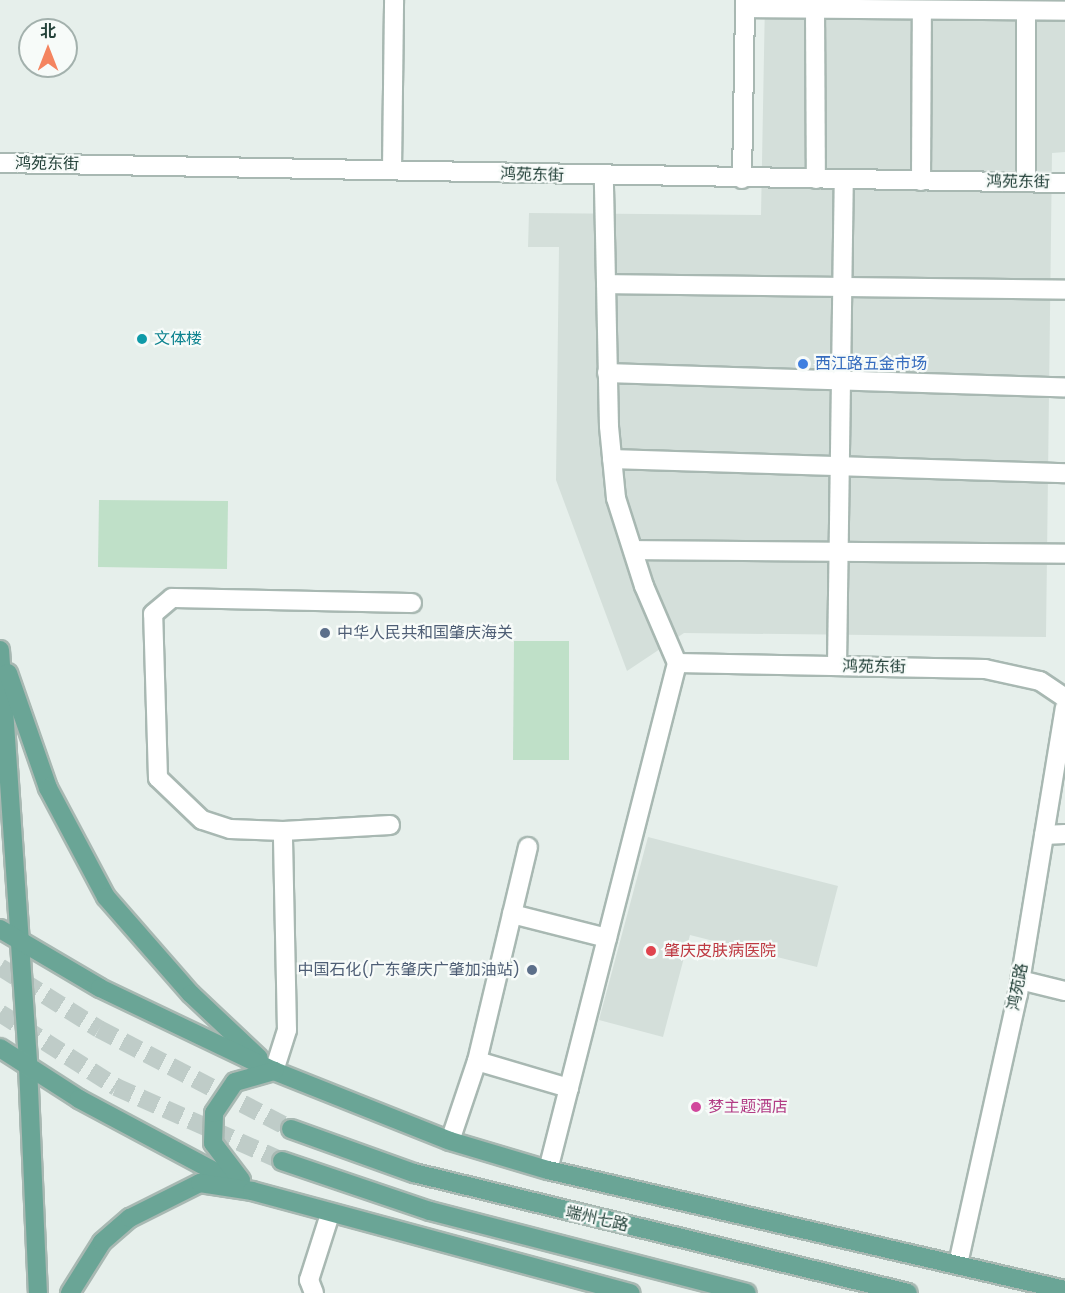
<!DOCTYPE html>
<html>
<head>
<meta charset="utf-8">
<style>
	body { margin:0 }
	#map { position:relative; width:1065px; height:1293px; overflow:hidden; background:#e6efeb; font-family:Poppins,"Noto Sans SC",sans-serif }
	div>[style] { position:absolute }
	.built>* { inset:0; background:#d4dfda }
	.green>* { inset:0; background:#bfe0c8 }
	.major-tunnel>* { height:18px; margin-top:-9px; transform-origin:0; background:repeating-linear-gradient(90deg,#bfccc8 0 18px,transparent 0 27px) }
	.roads { filter:drop-shadow(2px 0 #a8b8b2) drop-shadow(-2px 0 #a8b8b2) drop-shadow(0 2px #a8b8b2) drop-shadow(0 -2px #a8b8b2) }
	.minor>* { height:18px; margin:-9px; padding:0 9px; transform-origin:9px; border-radius:9px; background:#fff }
	.major>* { height:18px; margin:-9px; padding:0 9px; transform-origin:9px; border-radius:9px; background:#6aa596 }
	.dots>* { width:16px; height:16px; translate:-50% -50%; box-sizing:border-box; border:3px solid #f7fbf9; border-radius:50% }
	span { translate:-50% -50%; white-space:nowrap; text-align:center; line-height:1.15; -webkit-text-stroke:4.5px #f7fbf9; paint-order:stroke }
	.street-label { font-size:16px; color:#24423a }
	.culture-label { font-size:16px; color:#0d838f }
	.left { translate:0 -50%; text-align:left }
	.shop-label { font-size:16px; color:#366cbe }
	.service-label { font-size:16px; color:#4e5e75 }
	.right { translate:-100% -50%; text-align:right }
	.health-label { font-size:16px; color:#be3a42 }
	.hotel-label { font-size:16px; color:#b23c85 }
	.north { position:absolute; left:18px; top:18px; width:60px; height:60px; box-sizing:border-box; background:#f7fbf9; border:2px solid #a3b1ad; border-radius:50%; rotate:0deg; font-size:16px; font-weight:700; line-height:24px; text-align:center; color:#24423a }
	.north::after { content:''; display:block; margin:auto; width:21px; height:27px; background:#f4845f; clip-path:polygon(50% 0,100% 100%,50% 72%,0 100%) }
</style>
</head>
<body>
<div id="map">
	<div class="built">
		<i style="clip-path:polygon(765px 0,1065px 0,1065px 152px,1052px 153px,1046px 637px,684px 633px,627px 671px,556px 480px,559px 247px,528px 247px,529px 213px,761px 215px)"></i>
		<i style="clip-path:polygon(648px 837px,838px 886px,817px 967px,690px 935px,663px 1037px,599px 1020px)"></i>
	</div>
	<div class="green">
		<i style="clip-path:polygon(99px 500px,228px 501px,227px 569px,98px 567px)"></i>
		<i style="clip-path:polygon(514px 641px,569px 641px,569px 760px,513px 760px)"></i>
	</div>
	<div class="major-tunnel">
		<i style="left:0;top:967px;width:117px;rotate:32.1deg"></i>
		<i style="left:99px;top:1029px;width:216px;rotate:27.5deg"></i>
		<i style="left:0;top:1013px;width:138px;rotate:32.5deg"></i>
		<i style="left:116px;top:1087px;width:182px;rotate:24deg"></i>
	</div>
	<div class="roads">
		<div class="minor">
			<i style="left:745px;top:8px;width:320px;rotate:0.5deg"></i>
			<i style="left:815px;top:9px;width:170px;rotate:89.7deg"></i>
			<i style="left:1026px;top:11px;width:171px;rotate:90deg"></i>
			<i style="left:0;top:163px;width:1065px;rotate:1.08deg"></i>
			<i style="left:392px;top:170px;width:170px;rotate:-89.3deg"></i>
			<i style="left:742px;top:179px;width:179px;rotate:-89deg"></i>
			<i style="left:921px;top:181px;width:171px;rotate:-89.7deg"></i>
			<i style="left:606px;top:284px;width:459px;rotate:0.7deg"></i>
			<i style="left:607px;top:373px;width:458px;rotate:1.8deg"></i>
			<i style="left:612px;top:459px;width:453px;rotate:1.8deg"></i>
			<i style="left:633px;top:550px;width:432px;rotate:0.5deg"></i>
			<i style="left:677px;top:663px;width:308px;rotate:1.1deg"></i>
			<i style="left:985px;top:669px;width:56px;rotate:12.3deg"></i>
			<i style="left:1040px;top:681px;width:30px;rotate:34deg"></i>
			<i style="left:837px;top:666px;width:486px;rotate:-89.2deg"></i>
			<i style="left:390px;top:825px;width:107px;rotate:176.8deg"></i>
			<i style="left:283px;top:831px;width:53px;rotate:-177.8deg"></i>
			<i style="left:230px;top:829px;width:29px;rotate:-162deg"></i>
			<i style="left:202px;top:820px;width:61px;rotate:-136.3deg"></i>
			<i style="left:158px;top:778px;width:164px;rotate:-91.7deg"></i>
			<i style="left:153px;top:614px;width:25px;rotate:-40deg"></i>
			<i style="left:172px;top:598px;width:240px;rotate:1.2deg"></i>
			<i style="left:1044px;top:835px;width:21px;rotate:-3deg"></i>
			<i style="left:512px;top:914px;width:98px;rotate:14.2deg"></i>
			<i style="left:1020px;top:980px;width:46px;rotate:13.7deg"></i>
			<i style="left:477px;top:1061px;width:96px;rotate:16.4deg"></i>
			<i style="left:274px;top:1071px;width:43px;rotate:-72.4deg"></i>
			<i style="left:287px;top:1030px;width:199px;rotate:-91.2deg"></i>
			<i style="left:450px;top:1141px;width:84px;rotate:-71.4deg"></i>
			<i style="left:477px;top:1061px;width:220px;rotate:-76.6deg"></i>
			<i style="left:548px;top:1170px;width:523px;rotate:-75.72deg"></i>
			<i style="left:677px;top:663px;width:84px;rotate:-113.2deg"></i>
			<i style="left:644px;top:586px;width:92px;rotate:-107.7deg"></i>
			<i style="left:616px;top:498px;width:72px;rotate:-95.6deg"></i>
			<i style="left:609px;top:426px;width:249px;rotate:-91.2deg"></i>
			<i style="left:958px;top:1264px;width:277px;rotate:-77.5deg"></i>
			<i style="left:1018px;top:994px;width:290px;rotate:-80.7deg"></i>
			<i style="left:314px;top:1293px;width:14px;rotate:-111deg"></i>
			<i style="left:309px;top:1280px;width:69px;rotate:-72.3deg"></i>
		</div>
		<div class="major">
			<i style="left:0;top:650px;width:417px;rotate:86.1deg"></i>
			<i style="left:28px;top:1066px;width:227px;rotate:87.5deg"></i>
			<i style="left:8px;top:673px;width:122px;rotate:70.8deg"></i>
			<i style="left:48px;top:788px;width:123px;rotate:62deg"></i>
			<i style="left:106px;top:897px;width:129px;rotate:48.8deg"></i>
			<i style="left:191px;top:994px;width:93px;rotate:43.3deg"></i>
			<i style="left:0;top:929px;width:116px;rotate:30.5deg"></i>
			<i style="left:100px;top:988px;width:193px;rotate:25.5deg"></i>
			<i style="left:274px;top:1071px;width:189px;rotate:21.7deg"></i>
			<i style="left:450px;top:1141px;width:102px;rotate:16.5deg"></i>
			<i style="left:548px;top:1170px;width:531px;rotate:13.07deg"></i>
			<i style="left:0;top:1048px;width:94px;rotate:32.8deg"></i>
			<i style="left:79px;top:1099px;width:183px;rotate:28.1deg"></i>
			<i style="left:291px;top:1129px;width:131px;rotate:19.7deg"></i>
			<i style="left:414px;top:1173px;width:508px;rotate:13.65deg"></i>
			<i style="left:282px;top:1161px;width:156px;rotate:18.7deg"></i>
			<i style="left:430px;top:1211px;width:327px;rotate:14.5deg"></i>
			<i style="left:241px;top:1180px;width:46px;rotate:-127.1deg"></i>
			<i style="left:213px;top:1143px;width:30px;rotate:-88deg"></i>
			<i style="left:214px;top:1113px;width:37px;rotate:-56deg"></i>
			<i style="left:235px;top:1082px;width:41px;rotate:-15.8deg"></i>
			<i style="left:70px;top:1293px;width:60px;rotate:-57.9deg"></i>
			<i style="left:102px;top:1242px;width:37px;rotate:-41deg"></i>
			<i style="left:130px;top:1218px;width:78px;rotate:-26.6deg"></i>
			<i style="left:200px;top:1183px;width:53px;rotate:8.7deg"></i>
			<i style="left:252px;top:1191px;width:392px;rotate:15.1deg"></i>
		</div>
	</div>
	<div class="dots">
		<i style="left:142px;top:339px;background:#0f9aa8"></i>
		<i style="left:803px;top:364px;background:#3f7fe0"></i>
		<i style="left:325px;top:633px;background:#5c6f8a"></i>
		<i style="left:651px;top:951px;background:#e0444e"></i>
		<i style="left:532px;top:970px;background:#5c6f8a"></i>
		<i style="left:696px;top:1107px;background:#d1479c"></i>
	</div>
	<div class="street-label">
		<span style="left:47px;top:164px;rotate:1deg">鸿苑东街</span>
		<span style="left:532px;top:175px;rotate:2deg">鸿苑东街</span>
		<span style="left:1018px;top:182px;rotate:1deg">鸿苑东街</span>
		<span style="left:874px;top:667px;rotate:1deg">鸿苑东街</span>
		<span style="left:1018px;top:987px;rotate:-79deg">鸿苑路</span>
		<span style="left:597px;top:1219px;rotate:13deg">端州七路</span>
	</div>
	<div class="culture-label">
		<span class="left" style="left:154px;top:339px">文体楼</span>
	</div>
	<div class="shop-label">
		<span class="left" style="left:815px;top:364px">西江路五金市场</span>
	</div>
	<div class="service-label">
		<span class="left" style="left:337px;top:633px">中华人民共和国肇庆海关</span>
		<span class="right" style="left:520px;top:970px">中国石化(广东肇庆广肇加油站)</span>
	</div>
	<div class="health-label">
		<span class="left" style="left:664px;top:951px">肇庆皮肤病医院</span>
	</div>
	<div class="hotel-label">
		<span class="left" style="left:708px;top:1107px">梦主题酒店</span>
	</div>
	<div class="north">北</div>
</div>
</body>
</html>
